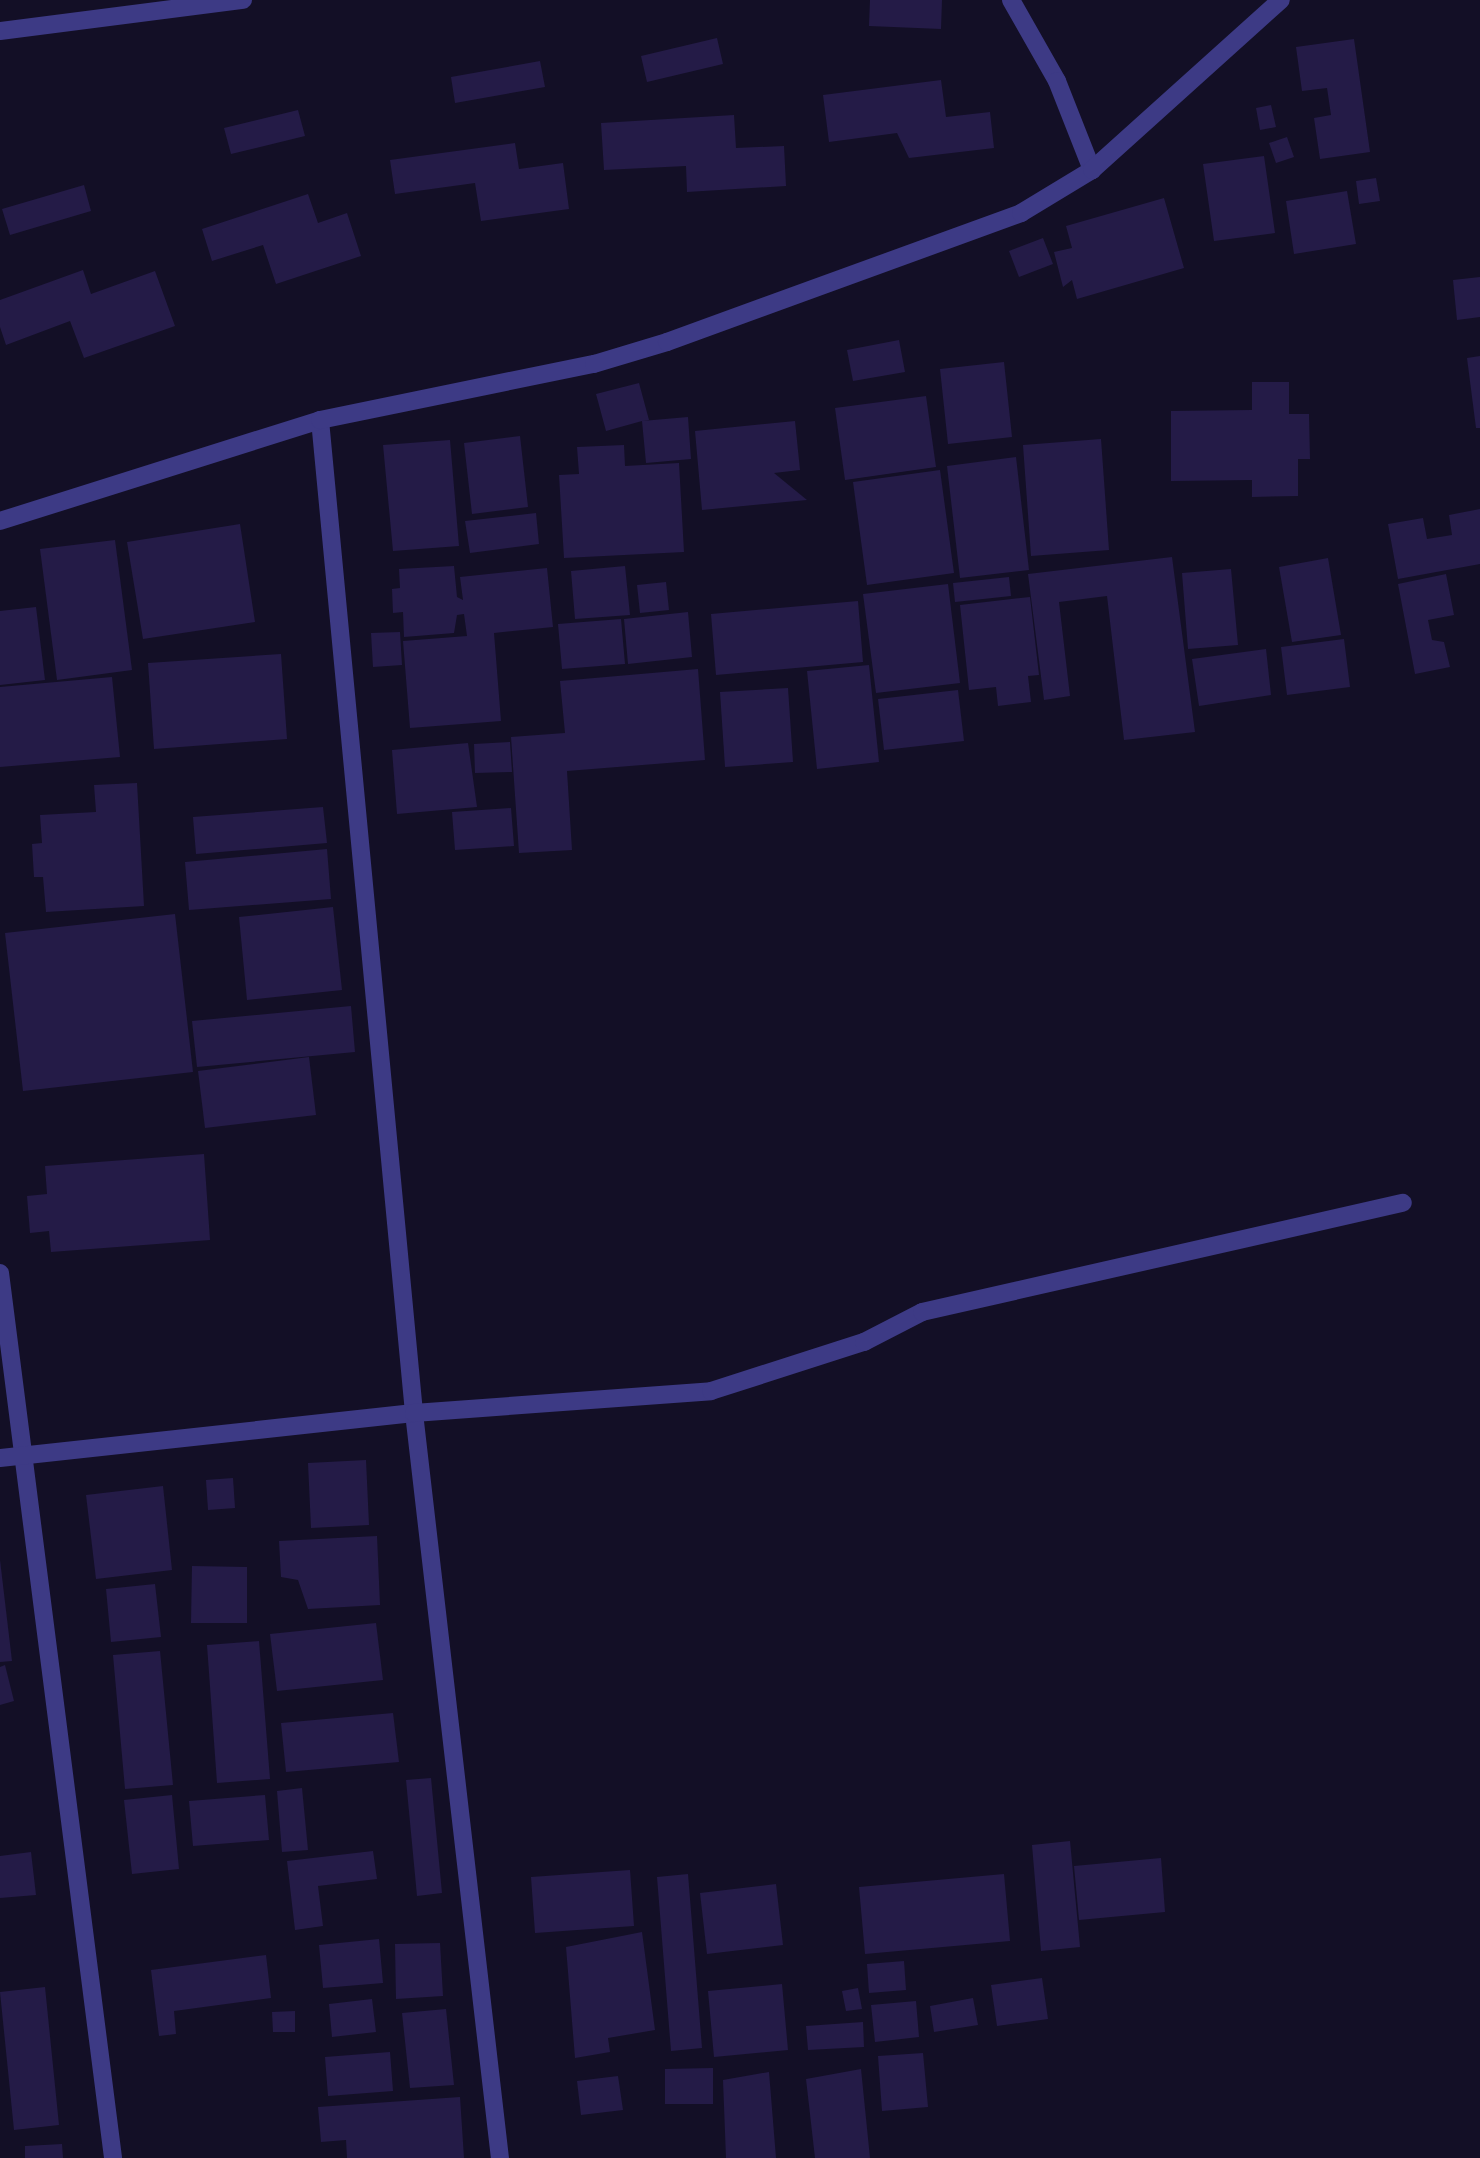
<!DOCTYPE html>
<html>
<head>
<meta charset="utf-8">
<style>
	body { margin:0 }
	#map { position:relative; width:1480px; height:2158px; overflow:hidden; background:#130f26; font-family:Arial,sans-serif }
	div>[style] { position:absolute }
	.building>* { inset:0; background:#241b47 }
	.minor>* { height:18px; margin:-9px; padding:0 9px; transform-origin:9px; border-radius:9px; background:#3d3a85 }
	span { translate:-50% -50%; white-space:nowrap; text-align:center; line-height:1.15; -webkit-text-stroke:5px #130f26; paint-order:stroke }
</style>
</head>
<body>
<div id="map">
	<div class="building">
		<i style="clip-path:polygon(870px 0,942px 0,941px 29px,869px 26px)"></i>
		<i style="clip-path:polygon(717px 38px,723px 64px,647px 82px,641px 56px)"></i>
		<i style="clip-path:polygon(1354px 39px,1370px 152px,1320px 159px,1314px 118px,1331px 115px,1327px 88px,1302px 91px,1296px 47px)"></i>
		<i style="clip-path:polygon(540px 61px,545px 87px,455px 103px,451px 77px)"></i>
		<i style="clip-path:polygon(941px 80px,946px 117px,990px 112px,994px 148px,909px 158px,897px 133px,829px 142px,823px 95px)"></i>
		<i style="clip-path:polygon(1271px 105px,1276px 127px,1260px 130px,1256px 108px)"></i>
		<i style="clip-path:polygon(298px 110px,305px 136px,231px 154px,224px 128px)"></i>
		<i style="clip-path:polygon(734px 115px,736px 148px,784px 146px,786px 186px,687px 192px,686px 166px,604px 170px,601px 123px)"></i>
		<i style="clip-path:polygon(1287px 137px,1294px 157px,1276px 163px,1269px 143px)"></i>
		<i style="clip-path:polygon(515px 143px,519px 169px,563px 163px,569px 209px,481px 221px,475px 183px,395px 194px,390px 160px)"></i>
		<i style="clip-path:polygon(1264px 156px,1275px 233px,1214px 241px,1203px 164px)"></i>
		<i style="clip-path:polygon(1376px 178px,1380px 201px,1359px 204px,1356px 181px)"></i>
		<i style="clip-path:polygon(84px 185px,91px 211px,10px 235px,2px 209px)"></i>
		<i style="clip-path:polygon(1347px 191px,1356px 244px,1294px 254px,1286px 201px)"></i>
		<i style="clip-path:polygon(308px 194px,318px 223px,347px 213px,361px 256px,276px 284px,263px 245px,212px 261px,202px 229px)"></i>
		<i style="clip-path:polygon(1164px 198px,1184px 268px,1077px 299px,1072px 280px,1063px 287px,1054px 252px,1072px 248px,1066px 226px)"></i>
		<i style="clip-path:polygon(1043px 238px,1053px 264px,1019px 277px,1009px 251px)"></i>
		<i style="clip-path:polygon(83px 270px,91px 294px,155px 271px,175px 326px,84px 358px,70px 321px,6px 345px,0 327px,0 300px)"></i>
		<i style="clip-path:polygon(1480px 277px,1480px 317px,1457px 320px,1453px 280px)"></i>
		<i style="clip-path:polygon(899px 340px,905px 372px,853px 381px,847px 350px)"></i>
		<i style="clip-path:polygon(1480px 356px,1480px 428px,1476px 428px,1467px 358px)"></i>
		<i style="clip-path:polygon(1004px 362px,1012px 437px,948px 444px,940px 369px)"></i>
		<i style="clip-path:polygon(1252px 382px,1289px 382px,1289px 414px,1309px 414px,1310px 459px,1298px 459px,1298px 496px,1252px 497px,1252px 480px,1171px 481px,1171px 411px,1252px 410px)"></i>
		<i style="clip-path:polygon(639px 383px,649px 420px,642px 421px,688px 417px,691px 459px,646px 463px,642px 421px,606px 431px,596px 394px)"></i>
		<i style="clip-path:polygon(926px 396px,936px 467px,845px 480px,835px 408px)"></i>
		<i style="clip-path:polygon(795px 421px,800px 470px,774px 473px,807px 500px,702px 510px,695px 431px)"></i>
		<i style="clip-path:polygon(520px 436px,528px 507px,472px 514px,464px 443px)"></i>
		<i style="clip-path:polygon(1101px 439px,1109px 550px,1031px 556px,1023px 445px)"></i>
		<i style="clip-path:polygon(450px 440px,459px 546px,393px 551px,383px 445px)"></i>
		<i style="clip-path:polygon(624px 445px,625px 466px,679px 463px,684px 552px,564px 558px,559px 475px,579px 474px,577px 447px)"></i>
		<i style="clip-path:polygon(1016px 457px,1029px 570px,960px 578px,947px 466px)"></i>
		<i style="clip-path:polygon(940px 470px,954px 573px,867px 585px,853px 482px)"></i>
		<i style="clip-path:polygon(1480px 509px,1480px 564px,1398px 579px,1388px 524px,1423px 518px,1427px 539px,1452px 535px,1449px 515px)"></i>
		<i style="clip-path:polygon(536px 513px,539px 544px,470px 553px,465px 521px)"></i>
		<i style="clip-path:polygon(240px 524px,255px 622px,143px 639px,127px 542px)"></i>
		<i style="clip-path:polygon(115px 540px,132px 670px,57px 680px,40px 549px)"></i>
		<i style="clip-path:polygon(1172px 557px,1195px 732px,1124px 740px,1107px 596px,1059px 602px,1070px 696px,1044px 700px,1028px 574px)"></i>
		<i style="clip-path:polygon(1328px 558px,1341px 635px,1292px 642px,1279px 567px)"></i>
		<i style="clip-path:polygon(454px 566px,457px 597px,463px 600px,460px 577px,547px 568px,553px 627px,494px 633px,501px 721px,410px 728px,403px 641px,467px 636px,464px 614px,457px 615px,454px 633px,404px 637px,403px 612px,393px 613px,392px 589px,400px 588px,399px 569px)"></i>
		<i style="clip-path:polygon(625px 566px,630px 615px,575px 619px,571px 571px)"></i>
		<i style="clip-path:polygon(1231px 569px,1238px 645px,1188px 649px,1182px 573px)"></i>
		<i style="clip-path:polygon(1446px 574px,1454px 615px,1428px 620px,1432px 640px,1444px 642px,1450px 667px,1415px 674px,1398px 584px)"></i>
		<i style="clip-path:polygon(1009px 577px,1011px 596px,955px 602px,953px 583px)"></i>
		<i style="clip-path:polygon(666px 582px,669px 610px,640px 613px,637px 585px)"></i>
		<i style="clip-path:polygon(948px 584px,960px 683px,876px 693px,863px 594px)"></i>
		<i style="clip-path:polygon(1030px 597px,1039px 675px,1028px 676px,1031px 702px,998px 706px,996px 687px,969px 690px,960px 605px)"></i>
		<i style="clip-path:polygon(858px 601px,863px 662px,716px 675px,711px 614px)"></i>
		<i style="clip-path:polygon(36px 607px,45px 680px,0 685px,0 611px)"></i>
		<i style="clip-path:polygon(688px 612px,692px 657px,628px 664px,624px 619px)"></i>
		<i style="clip-path:polygon(621px 619px,625px 664px,562px 669px,558px 624px)"></i>
		<i style="clip-path:polygon(400px 632px,402px 665px,373px 667px,371px 633px)"></i>
		<i style="clip-path:polygon(1344px 639px,1350px 687px,1287px 695px,1281px 647px)"></i>
		<i style="clip-path:polygon(1266px 649px,1271px 695px,1199px 706px,1192px 659px)"></i>
		<i style="clip-path:polygon(281px 654px,287px 739px,154px 749px,148px 663px)"></i>
		<i style="clip-path:polygon(869px 665px,879px 762px,817px 769px,807px 671px)"></i>
		<i style="clip-path:polygon(698px 669px,705px 760px,567px 771px,572px 850px,519px 853px,511px 737px,565px 733px,560px 681px)"></i>
		<i style="clip-path:polygon(112px 677px,120px 757px,0 767px,0 687px)"></i>
		<i style="clip-path:polygon(788px 688px,793px 762px,725px 767px,720px 692px)"></i>
		<i style="clip-path:polygon(958px 690px,964px 741px,884px 750px,878px 699px)"></i>
		<i style="clip-path:polygon(510px 742px,512px 772px,475px 773px,474px 744px)"></i>
		<i style="clip-path:polygon(468px 743px,477px 807px,397px 814px,392px 750px)"></i>
		<i style="clip-path:polygon(137px 783px,144px 906px,46px 912px,43px 877px,34px 877px,32px 844px,42px 843px,40px 815px,96px 812px,94px 785px)"></i>
		<i style="clip-path:polygon(323px 807px,327px 843px,196px 854px,193px 817px)"></i>
		<i style="clip-path:polygon(511px 808px,514px 846px,455px 850px,452px 812px)"></i>
		<i style="clip-path:polygon(327px 849px,331px 899px,189px 910px,185px 862px)"></i>
		<i style="clip-path:polygon(333px 907px,342px 990px,247px 1000px,239px 917px)"></i>
		<i style="clip-path:polygon(175px 914px,193px 1072px,23px 1091px,5px 933px)"></i>
		<i style="clip-path:polygon(351px 1006px,355px 1052px,197px 1067px,192px 1021px)"></i>
		<i style="clip-path:polygon(309px 1057px,316px 1115px,205px 1128px,198px 1071px)"></i>
		<i style="clip-path:polygon(204px 1154px,210px 1240px,51px 1252px,49px 1231px,30px 1233px,27px 1196px,47px 1194px,45px 1166px)"></i>
		<i style="clip-path:polygon(366px 1460px,369px 1525px,311px 1528px,308px 1463px)"></i>
		<i style="clip-path:polygon(233px 1478px,235px 1508px,208px 1510px,206px 1480px)"></i>
		<i style="clip-path:polygon(163px 1486px,172px 1570px,96px 1579px,86px 1495px)"></i>
		<i style="clip-path:polygon(377px 1536px,380px 1605px,308px 1609px,298px 1580px,281px 1577px,279px 1541px)"></i>
		<i style="clip-path:polygon(0 1560px,12px 1661px,0 1662px)"></i>
		<i style="clip-path:polygon(192px 1566px,247px 1567px,247px 1623px,191px 1623px)"></i>
		<i style="clip-path:polygon(155px 1584px,161px 1637px,111px 1642px,106px 1589px)"></i>
		<i style="clip-path:polygon(376px 1623px,383px 1680px,277px 1691px,270px 1634px)"></i>
		<i style="clip-path:polygon(259px 1641px,270px 1779px,217px 1783px,207px 1645px)"></i>
		<i style="clip-path:polygon(160px 1651px,173px 1785px,125px 1789px,113px 1655px)"></i>
		<i style="clip-path:polygon(5px 1665px,14px 1701px,0 1705px,0 1667px)"></i>
		<i style="clip-path:polygon(393px 1713px,399px 1762px,286px 1772px,281px 1723px)"></i>
		<i style="clip-path:polygon(431px 1778px,442px 1893px,417px 1896px,406px 1780px)"></i>
		<i style="clip-path:polygon(302px 1788px,308px 1850px,282px 1852px,277px 1791px)"></i>
		<i style="clip-path:polygon(172px 1795px,179px 1869px,132px 1874px,124px 1800px)"></i>
		<i style="clip-path:polygon(265px 1795px,269px 1840px,193px 1846px,189px 1801px)"></i>
		<i style="clip-path:polygon(1070px 1841px,1080px 1947px,1041px 1951px,1032px 1845px)"></i>
		<i style="clip-path:polygon(373px 1851px,377px 1879px,318px 1886px,323px 1926px,295px 1930px,287px 1861px)"></i>
		<i style="clip-path:polygon(31px 1852px,36px 1895px,0 1898px,0 1856px)"></i>
		<i style="clip-path:polygon(1161px 1858px,1165px 1912px,1079px 1920px,1074px 1866px)"></i>
		<i style="clip-path:polygon(630px 1870px,634px 1926px,535px 1933px,531px 1877px)"></i>
		<i style="clip-path:polygon(688px 1874px,702px 2048px,671px 2051px,657px 1877px)"></i>
		<i style="clip-path:polygon(1004px 1874px,1010px 1941px,865px 1954px,859px 1887px)"></i>
		<i style="clip-path:polygon(776px 1884px,783px 1945px,707px 1954px,700px 1893px)"></i>
		<i style="clip-path:polygon(642px 1932px,655px 2030px,608px 2038px,610px 2052px,575px 2058px,566px 1947px)"></i>
		<i style="clip-path:polygon(379px 1939px,383px 1983px,323px 1988px,319px 1945px)"></i>
		<i style="clip-path:polygon(440px 1943px,443px 1996px,396px 1999px,395px 1944px)"></i>
		<i style="clip-path:polygon(266px 1955px,271px 1998px,174px 2011px,176px 2034px,159px 2036px,151px 1970px)"></i>
		<i style="clip-path:polygon(904px 1961px,906px 1990px,869px 1993px,867px 1964px)"></i>
		<i style="clip-path:polygon(1042px 1978px,1048px 2019px,997px 2026px,991px 1985px)"></i>
		<i style="clip-path:polygon(782px 1984px,788px 2050px,714px 2057px,708px 1991px)"></i>
		<i style="clip-path:polygon(45px 1987px,59px 2125px,14px 2130px,0 1992px)"></i>
		<i style="clip-path:polygon(858px 1988px,862px 2009px,846px 2011px,842px 1991px)"></i>
		<i style="clip-path:polygon(973px 1998px,978px 2025px,934px 2032px,930px 2006px)"></i>
		<i style="clip-path:polygon(372px 1999px,376px 2032px,332px 2037px,329px 2004px)"></i>
		<i style="clip-path:polygon(916px 2001px,919px 2037px,875px 2042px,871px 2005px)"></i>
		<i style="clip-path:polygon(446px 2009px,454px 2085px,410px 2088px,402px 2013px)"></i>
		<i style="clip-path:polygon(295px 2011px,295px 2032px,273px 2032px,272px 2012px)"></i>
		<i style="clip-path:polygon(863px 2022px,864px 2047px,808px 2050px,806px 2026px)"></i>
		<i style="clip-path:polygon(390px 2052px,393px 2091px,328px 2096px,325px 2057px)"></i>
		<i style="clip-path:polygon(923px 2053px,928px 2107px,882px 2111px,878px 2056px)"></i>
		<i style="clip-path:polygon(713px 2068px,713px 2104px,665px 2104px,665px 2069px)"></i>
		<i style="clip-path:polygon(861px 2069px,870px 2158px,815px 2158px,806px 2079px)"></i>
		<i style="clip-path:polygon(769px 2072px,776px 2158px,726px 2158px,723px 2080px)"></i>
		<i style="clip-path:polygon(618px 2076px,623px 2110px,581px 2115px,577px 2081px)"></i>
		<i style="clip-path:polygon(460px 2097px,464px 2158px,347px 2158px,346px 2140px,321px 2142px,318px 2107px)"></i>
		<i style="clip-path:polygon(62px 2144px,63px 2158px,25px 2158px,25px 2146px)"></i>
	</div>
	<div class="minor">
		<i style="left:1011px;top:0;width:93px;rotate:60.4deg"></i>
		<i style="left:1057px;top:81px;width:96px;rotate:68.5deg"></i>
		<i style="left:0;top:31px;width:245px;rotate:-7.3deg"></i>
		<i style="left:320px;top:420px;width:997px;rotate:84.59deg"></i>
		<i style="left:414px;top:1413px;width:750px;rotate:83.42deg"></i>
		<i style="left:0;top:521px;width:336px;rotate:-17.5deg"></i>
		<i style="left:320px;top:420px;width:280px;rotate:-11.6deg"></i>
		<i style="left:594px;top:364px;width:76px;rotate:-16.8deg"></i>
		<i style="left:667px;top:342px;width:377px;rotate:-20deg"></i>
		<i style="left:1021px;top:213px;width:83px;rotate:-31.2deg"></i>
		<i style="left:1092px;top:170px;width:254px;rotate:-42deg"></i>
		<i style="left:0;top:1273px;width:892px;rotate:82.72deg"></i>
		<i style="left:0;top:1458px;width:416px;rotate:-6.2deg"></i>
		<i style="left:414px;top:1413px;width:298px;rotate:-4.2deg"></i>
		<i style="left:711px;top:1391px;width:161px;rotate:-17.8deg"></i>
		<i style="left:864px;top:1342px;width:65px;rotate:-27.3deg"></i>
		<i style="left:922px;top:1312px;width:493px;rotate:-12.8deg"></i>
	</div>
</div>
</body>
</html>
